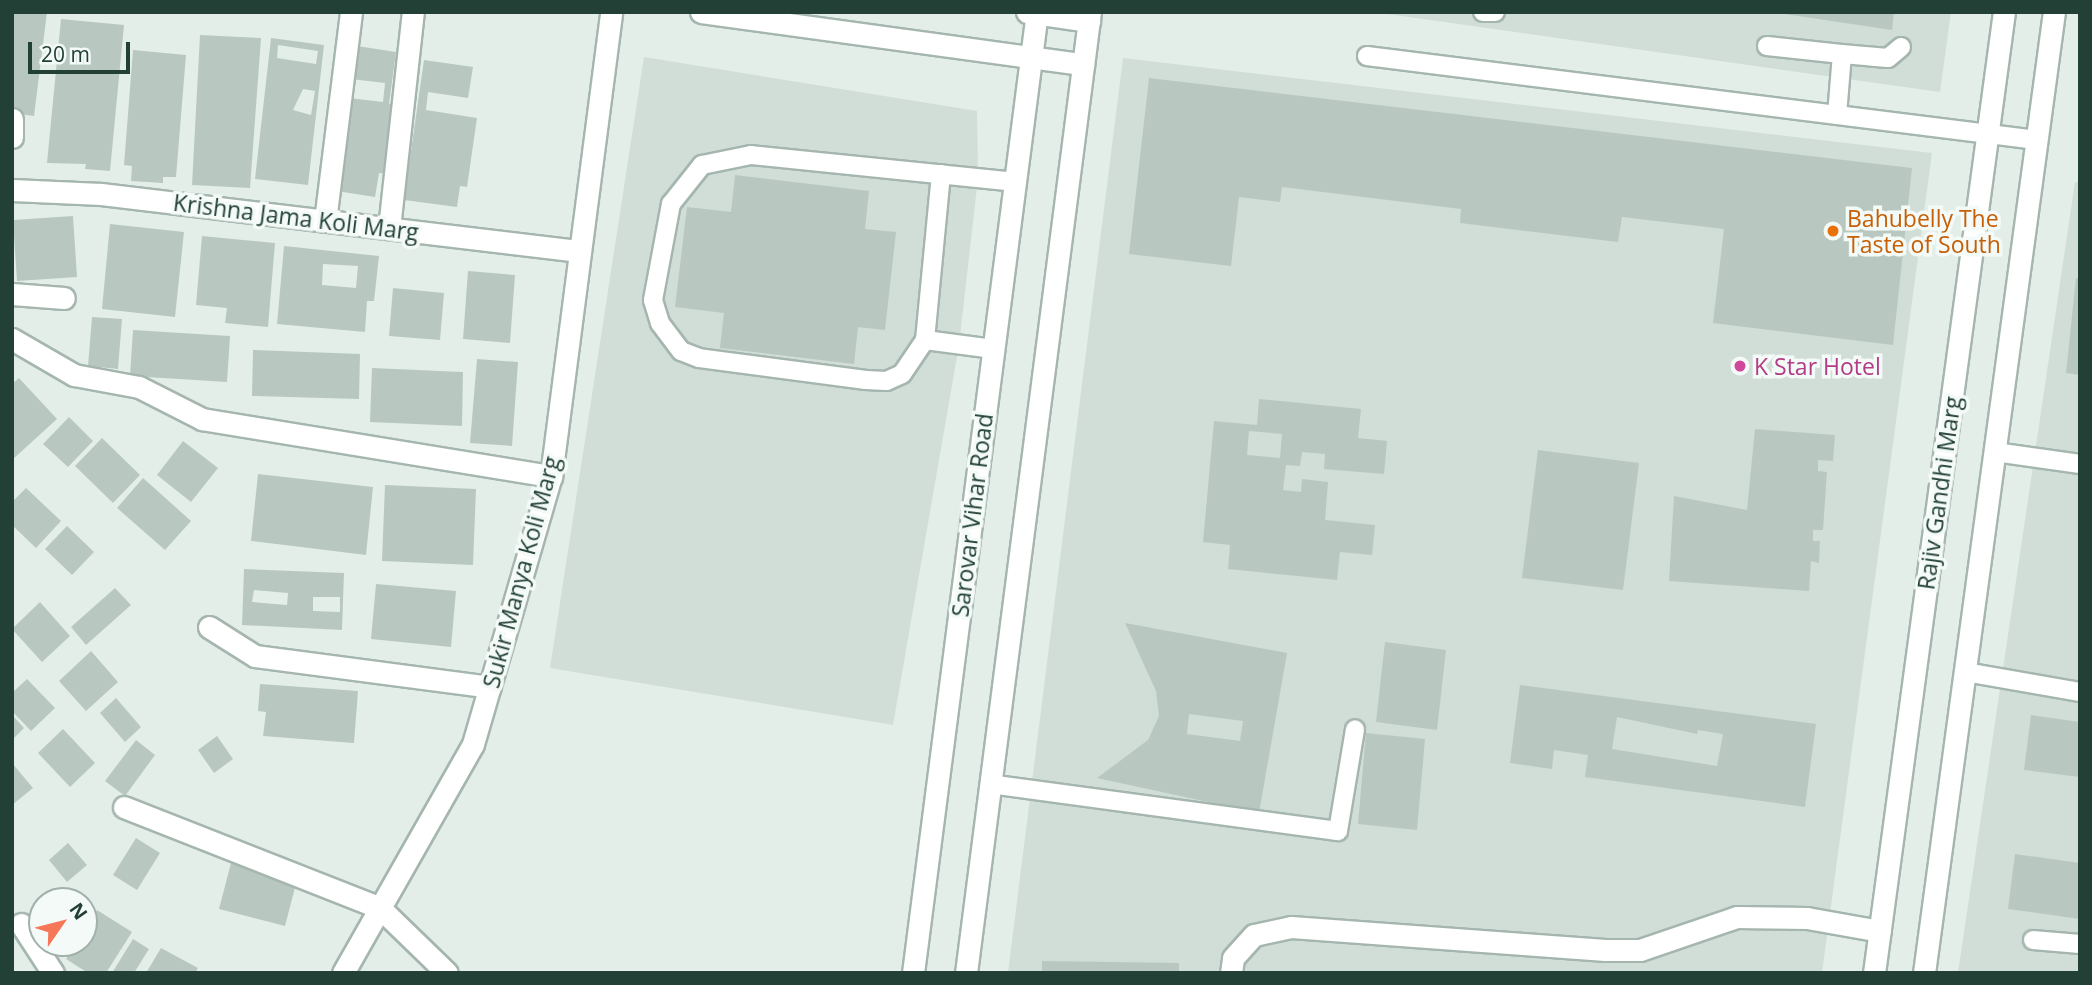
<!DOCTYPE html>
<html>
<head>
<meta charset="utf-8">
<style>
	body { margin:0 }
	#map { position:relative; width:2092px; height:985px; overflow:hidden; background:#e3eee8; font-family:"Open Sans",sans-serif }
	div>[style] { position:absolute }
	.built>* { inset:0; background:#d1ddd7 }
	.building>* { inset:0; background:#b8c8c1 }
	.roads { filter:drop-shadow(2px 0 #a5b6af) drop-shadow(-2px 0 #a5b6af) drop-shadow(0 2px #a5b6af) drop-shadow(0 -2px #a5b6af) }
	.lane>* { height:18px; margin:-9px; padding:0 9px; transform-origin:9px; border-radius:9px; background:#fff }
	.street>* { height:21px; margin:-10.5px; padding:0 10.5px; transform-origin:10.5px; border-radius:10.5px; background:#fff }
	.secondary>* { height:21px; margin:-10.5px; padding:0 10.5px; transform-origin:10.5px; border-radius:10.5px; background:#fff }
	.dots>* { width:19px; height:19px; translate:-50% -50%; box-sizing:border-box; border:4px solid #f4faf7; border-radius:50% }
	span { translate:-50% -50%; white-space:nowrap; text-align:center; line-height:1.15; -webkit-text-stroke:7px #f4faf7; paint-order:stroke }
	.street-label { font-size:23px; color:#224036 }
	.food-label { font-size:23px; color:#c56008 }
	.left { translate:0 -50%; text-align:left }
	.hotel-label { font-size:23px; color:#b23c85 }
	.frame { position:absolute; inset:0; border:14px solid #224036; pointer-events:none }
	.north { position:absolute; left:28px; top:887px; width:70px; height:70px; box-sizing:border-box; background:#f4faf7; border:2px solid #a0b0aa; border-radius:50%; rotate:55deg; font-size:19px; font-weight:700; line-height:28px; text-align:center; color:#224036 }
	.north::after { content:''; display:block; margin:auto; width:24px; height:32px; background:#f67658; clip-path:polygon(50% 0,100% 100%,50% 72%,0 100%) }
	.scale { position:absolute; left:28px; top:42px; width:102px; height:32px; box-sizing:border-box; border:4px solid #224036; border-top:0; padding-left:9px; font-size:21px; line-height:24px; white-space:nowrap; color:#224036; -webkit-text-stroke:5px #f4faf7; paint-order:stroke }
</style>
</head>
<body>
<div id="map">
	<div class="built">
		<i style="clip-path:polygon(1373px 12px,1951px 12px,1940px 92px)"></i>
		<i style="clip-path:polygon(644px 57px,977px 111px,978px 178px,959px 345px,893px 725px,550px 668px)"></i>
		<i style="clip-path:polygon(1123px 58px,1932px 153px,1822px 973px,1008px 973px)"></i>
		<i style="clip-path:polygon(2075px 182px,2080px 182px,2080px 973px,1958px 973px)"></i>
	</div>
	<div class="building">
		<i style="clip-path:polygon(12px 12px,47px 12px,34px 116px,12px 113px)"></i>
		<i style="clip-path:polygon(1771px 12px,1894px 12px,1892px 30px)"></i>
		<i style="clip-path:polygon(61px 19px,124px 25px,110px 171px,85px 169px,86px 164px,47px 163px)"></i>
		<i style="clip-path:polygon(200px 35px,261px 38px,250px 188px,192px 185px)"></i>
		<i style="clip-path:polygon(evenodd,271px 38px,324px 45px,308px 185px,255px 179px,271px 38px,278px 45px,318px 51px,316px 64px,277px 58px,278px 45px,271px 38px,303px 89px,315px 91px,311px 115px,293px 110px,303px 89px)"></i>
		<i style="clip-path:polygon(evenodd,351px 45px,396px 52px,389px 104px,396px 105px,387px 174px,379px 173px,375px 197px,330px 190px,351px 45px,351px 79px,385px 83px,383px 102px,349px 98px,351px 79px)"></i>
		<i style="clip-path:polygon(133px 50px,186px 55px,176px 177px,163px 177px,163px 183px,131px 181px,132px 166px,124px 165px)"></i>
		<i style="clip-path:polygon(424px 60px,473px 67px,468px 98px,428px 92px,426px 110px,477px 118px,467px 187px,460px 186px,457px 207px,404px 200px)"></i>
		<i style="clip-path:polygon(1149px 78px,1912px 168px,1893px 345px,1713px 323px,1724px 229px,1622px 217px,1618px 242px,1460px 223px,1461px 209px,1282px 187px,1280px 202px,1239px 197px,1231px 266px,1129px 254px)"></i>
		<i style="clip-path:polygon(735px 175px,869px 191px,865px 229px,896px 232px,885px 330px,858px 327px,854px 364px,720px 348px,724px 313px,675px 307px,687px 207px,731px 212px)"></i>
		<i style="clip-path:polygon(73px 216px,77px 277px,17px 281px,13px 220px)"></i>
		<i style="clip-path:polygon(110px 224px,184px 232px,175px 317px,102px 309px)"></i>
		<i style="clip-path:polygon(202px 236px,275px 243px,268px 327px,225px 323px,227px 308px,196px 305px)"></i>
		<i style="clip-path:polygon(evenodd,284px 246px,379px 256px,374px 301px,367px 301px,365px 332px,277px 324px,284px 246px,323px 264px,358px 266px,356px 288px,322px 285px,323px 264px)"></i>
		<i style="clip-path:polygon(468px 271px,515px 275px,510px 343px,463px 339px)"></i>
		<i style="clip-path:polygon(2076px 278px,2080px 279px,2080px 375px,2066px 373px)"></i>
		<i style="clip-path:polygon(393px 288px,444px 293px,440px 340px,389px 336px)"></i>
		<i style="clip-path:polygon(92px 317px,122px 319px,118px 369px,88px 366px)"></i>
		<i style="clip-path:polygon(133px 330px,230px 336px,227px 382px,130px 376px)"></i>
		<i style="clip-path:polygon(253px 350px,360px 354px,359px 399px,252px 396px)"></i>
		<i style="clip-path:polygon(477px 359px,518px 362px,512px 446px,470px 443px)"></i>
		<i style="clip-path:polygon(372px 368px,463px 372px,462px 426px,370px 422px)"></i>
		<i style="clip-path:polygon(19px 378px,57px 419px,12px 460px,12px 384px)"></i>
		<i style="clip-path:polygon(evenodd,1259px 399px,1361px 409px,1358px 438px,1387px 441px,1384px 474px,1324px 469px,1325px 454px,1302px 452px,1300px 466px,1286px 465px,1283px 490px,1301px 492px,1302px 479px,1328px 482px,1325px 520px,1375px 525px,1372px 555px,1340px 552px,1337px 580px,1228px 569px,1230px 545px,1203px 542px,1214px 421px,1257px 425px,1259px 399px,1249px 431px,1282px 434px,1280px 458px,1247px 455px,1249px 431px)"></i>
		<i style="clip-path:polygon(69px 417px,93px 441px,68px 467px,43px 444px)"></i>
		<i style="clip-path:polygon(1755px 429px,1835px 435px,1833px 461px,1818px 460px,1818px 471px,1827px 472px,1823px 530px,1813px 530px,1813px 541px,1820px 541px,1819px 563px,1811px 561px,1809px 591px,1669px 581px,1674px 496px,1747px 510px)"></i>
		<i style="clip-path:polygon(102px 438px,140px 475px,113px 503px,75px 466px)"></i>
		<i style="clip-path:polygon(183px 441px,218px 468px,191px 502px,157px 475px)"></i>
		<i style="clip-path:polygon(1538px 450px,1639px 463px,1623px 590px,1522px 578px)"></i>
		<i style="clip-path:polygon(258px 474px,373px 487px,366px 555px,251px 541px)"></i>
		<i style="clip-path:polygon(143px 478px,191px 521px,165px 550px,117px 508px)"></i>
		<i style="clip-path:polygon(385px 485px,476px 489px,473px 565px,382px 561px)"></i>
		<i style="clip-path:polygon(26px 488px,61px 521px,36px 548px,12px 525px,12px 502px)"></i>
		<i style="clip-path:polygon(67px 526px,94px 552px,72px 575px,45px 549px)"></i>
		<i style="clip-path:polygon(evenodd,244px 569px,344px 573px,342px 630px,242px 625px,244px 569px,254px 590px,288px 593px,287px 605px,252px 602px,254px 590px,244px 569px,313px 597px,340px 597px,340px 612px,313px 611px,313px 597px)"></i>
		<i style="clip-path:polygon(376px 584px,456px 591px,451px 647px,371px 639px)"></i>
		<i style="clip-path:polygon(115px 588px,131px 605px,86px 645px,71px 627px)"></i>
		<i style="clip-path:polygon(40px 602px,70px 636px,42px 662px,12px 629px)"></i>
		<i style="clip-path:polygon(evenodd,1125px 623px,1287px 653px,1259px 813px,1097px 778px,1148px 740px,1159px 716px,1156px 691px,1125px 623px,1189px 714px,1243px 721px,1240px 741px,1187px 734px,1189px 714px)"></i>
		<i style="clip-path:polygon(1385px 642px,1446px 650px,1437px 730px,1376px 722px)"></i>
		<i style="clip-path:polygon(91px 651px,118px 682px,86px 711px,59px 681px)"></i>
		<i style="clip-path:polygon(27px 679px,55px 708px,31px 731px,12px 711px,12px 693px)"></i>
		<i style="clip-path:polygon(260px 684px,358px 691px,354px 743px,263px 736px,266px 712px,258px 711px)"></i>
		<i style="clip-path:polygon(evenodd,1520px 685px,1816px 724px,1805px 807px,1585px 777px,1588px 755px,1554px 750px,1552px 769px,1510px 763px,1520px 685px,1617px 717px,1697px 734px,1698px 730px,1723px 734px,1717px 766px,1612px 749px,1617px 717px)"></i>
		<i style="clip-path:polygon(116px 698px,141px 727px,125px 742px,100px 713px)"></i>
		<i style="clip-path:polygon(12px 715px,24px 728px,12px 740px)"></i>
		<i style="clip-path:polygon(2031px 715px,2080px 722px,2080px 777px,2024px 770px)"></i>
		<i style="clip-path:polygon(63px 729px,95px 763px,70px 787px,38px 753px)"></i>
		<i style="clip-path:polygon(1366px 733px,1425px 739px,1417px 830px,1358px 824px)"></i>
		<i style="clip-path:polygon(217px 736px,233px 759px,214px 773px,198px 750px)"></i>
		<i style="clip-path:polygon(136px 740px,155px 755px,125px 796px,105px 781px)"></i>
		<i style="clip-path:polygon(12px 763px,33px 788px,12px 805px)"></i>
		<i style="clip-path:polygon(136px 838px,160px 853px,137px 890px,113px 875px)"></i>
		<i style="clip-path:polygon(68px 843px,87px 865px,67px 882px,49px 860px)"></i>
		<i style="clip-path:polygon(2015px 854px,2080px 863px,2080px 919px,2008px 909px)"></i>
		<i style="clip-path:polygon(231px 863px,297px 880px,285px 926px,219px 909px)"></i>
		<i style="clip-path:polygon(97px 910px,132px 932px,106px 973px,88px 973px,66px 959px,76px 943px,84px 943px,84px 931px)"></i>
		<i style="clip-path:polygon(133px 939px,149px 949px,134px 973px,112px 973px)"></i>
		<i style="clip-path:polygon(161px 948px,198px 968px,195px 973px,146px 973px)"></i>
		<i style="clip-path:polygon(1042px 961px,1179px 963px,1179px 973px,1042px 973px)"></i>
	</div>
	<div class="roads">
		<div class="lane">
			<i style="left:1483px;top:12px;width:12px"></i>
			<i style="left:1767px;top:46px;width:75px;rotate:6.1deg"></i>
			<i style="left:1367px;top:56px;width:675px;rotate:7.15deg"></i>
			<i style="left:1837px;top:115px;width:61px;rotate:-85.3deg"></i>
			<i style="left:1842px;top:54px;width:46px;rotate:5deg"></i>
			<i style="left:1888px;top:58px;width:17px;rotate:-40deg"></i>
			<i style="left:941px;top:174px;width:167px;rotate:95.5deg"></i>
			<i style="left:925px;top:340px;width:41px;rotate:124.1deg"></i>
			<i style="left:902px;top:374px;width:17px;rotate:156deg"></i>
			<i style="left:886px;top:381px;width:20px;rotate:-177deg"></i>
			<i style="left:866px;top:380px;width:168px;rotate:-172.5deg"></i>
			<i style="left:699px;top:358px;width:19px;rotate:-159deg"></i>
			<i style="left:681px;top:351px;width:35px;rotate:-127deg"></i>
			<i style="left:660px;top:323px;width:24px;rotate:-107deg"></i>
			<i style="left:653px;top:300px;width:98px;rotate:-79.4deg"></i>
			<i style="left:671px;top:204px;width:50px;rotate:-51.5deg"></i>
			<i style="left:702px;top:165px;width:50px;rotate:-11.5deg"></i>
			<i style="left:751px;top:155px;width:265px;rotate:5.8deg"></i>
			<i style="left:925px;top:340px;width:69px;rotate:7.5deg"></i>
			<i style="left:1995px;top:452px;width:86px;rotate:8deg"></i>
			<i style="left:1965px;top:672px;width:117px;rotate:9.9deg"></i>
			<i style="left:990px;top:784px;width:351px;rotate:7.7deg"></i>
			<i style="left:1338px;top:831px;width:103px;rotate:-80.5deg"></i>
			<i style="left:2033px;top:940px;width:47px;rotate:4.9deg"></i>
		</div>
		<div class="street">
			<i style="left:12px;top:119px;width:18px;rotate:90deg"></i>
			<i style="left:12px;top:190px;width:89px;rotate:2.6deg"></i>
			<i style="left:101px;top:194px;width:482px;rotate:6.8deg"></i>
			<i style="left:325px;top:221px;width:211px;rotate:-82.9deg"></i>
			<i style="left:389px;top:228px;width:217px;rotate:-83.7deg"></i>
			<i style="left:12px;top:294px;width:52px;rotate:4.4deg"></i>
			<i style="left:12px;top:339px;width:72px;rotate:30.1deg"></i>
			<i style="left:74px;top:375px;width:66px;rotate:10.5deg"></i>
			<i style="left:139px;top:387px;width:71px;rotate:26.9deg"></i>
			<i style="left:202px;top:419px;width:354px;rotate:9.3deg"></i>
			<i style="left:209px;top:627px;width:54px;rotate:32.2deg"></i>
			<i style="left:255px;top:656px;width:237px;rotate:7.5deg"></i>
			<i style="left:124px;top:807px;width:275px;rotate:21.5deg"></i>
			<i style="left:380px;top:908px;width:93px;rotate:44.1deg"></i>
			<i style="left:21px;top:924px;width:59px;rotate:56.9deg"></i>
			<i style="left:343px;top:973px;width:263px;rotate:-60.4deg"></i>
			<i style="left:473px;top:744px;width:279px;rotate:-73.8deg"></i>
			<i style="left:551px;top:476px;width:468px;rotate:-82.6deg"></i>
			<i style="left:1231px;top:973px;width:15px;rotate:-82deg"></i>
			<i style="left:1233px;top:958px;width:31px;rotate:-48deg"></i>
			<i style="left:1254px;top:935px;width:38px;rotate:-12deg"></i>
			<i style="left:1291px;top:927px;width:315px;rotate:4.2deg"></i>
			<i style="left:1605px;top:950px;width:35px"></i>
			<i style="left:1640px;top:950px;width:102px;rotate:-18.8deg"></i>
			<i style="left:1737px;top:917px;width:70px;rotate:0.8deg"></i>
			<i style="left:1807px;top:918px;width:74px;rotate:10.1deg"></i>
		</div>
		<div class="secondary">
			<i style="left:701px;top:12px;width:386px;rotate:7.8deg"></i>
			<i style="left:1027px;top:12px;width:63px;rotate:8.3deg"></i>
			<i style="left:913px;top:973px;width:969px;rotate:-82.65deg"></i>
			<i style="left:966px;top:973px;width:969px;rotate:-82.65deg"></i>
			<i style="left:1874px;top:973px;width:970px;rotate:-82.3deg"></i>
			<i style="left:1924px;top:973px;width:970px;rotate:-82.3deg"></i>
		</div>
	</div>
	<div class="dots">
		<i style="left:1833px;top:231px;background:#e8710a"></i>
		<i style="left:1740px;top:366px;background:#d1479c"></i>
	</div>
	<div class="street-label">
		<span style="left:296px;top:217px;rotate:7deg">Krishna Jama Koli Marg</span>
		<span style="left:1939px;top:493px;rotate:-82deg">Rajiv Gandhi Marg</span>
		<span style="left:972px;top:515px;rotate:-83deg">Sarovar Vihar Road</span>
		<span style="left:521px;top:572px;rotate:-75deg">Sukir Manya Koli Marg</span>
	</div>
	<div class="food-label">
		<span class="left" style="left:1847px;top:231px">Bahubelly The<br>Taste of South</span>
	</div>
	<div class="hotel-label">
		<span class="left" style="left:1754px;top:366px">K Star Hotel</span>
	</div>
	<div class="frame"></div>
	<div class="north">N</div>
	<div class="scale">20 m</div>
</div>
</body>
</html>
